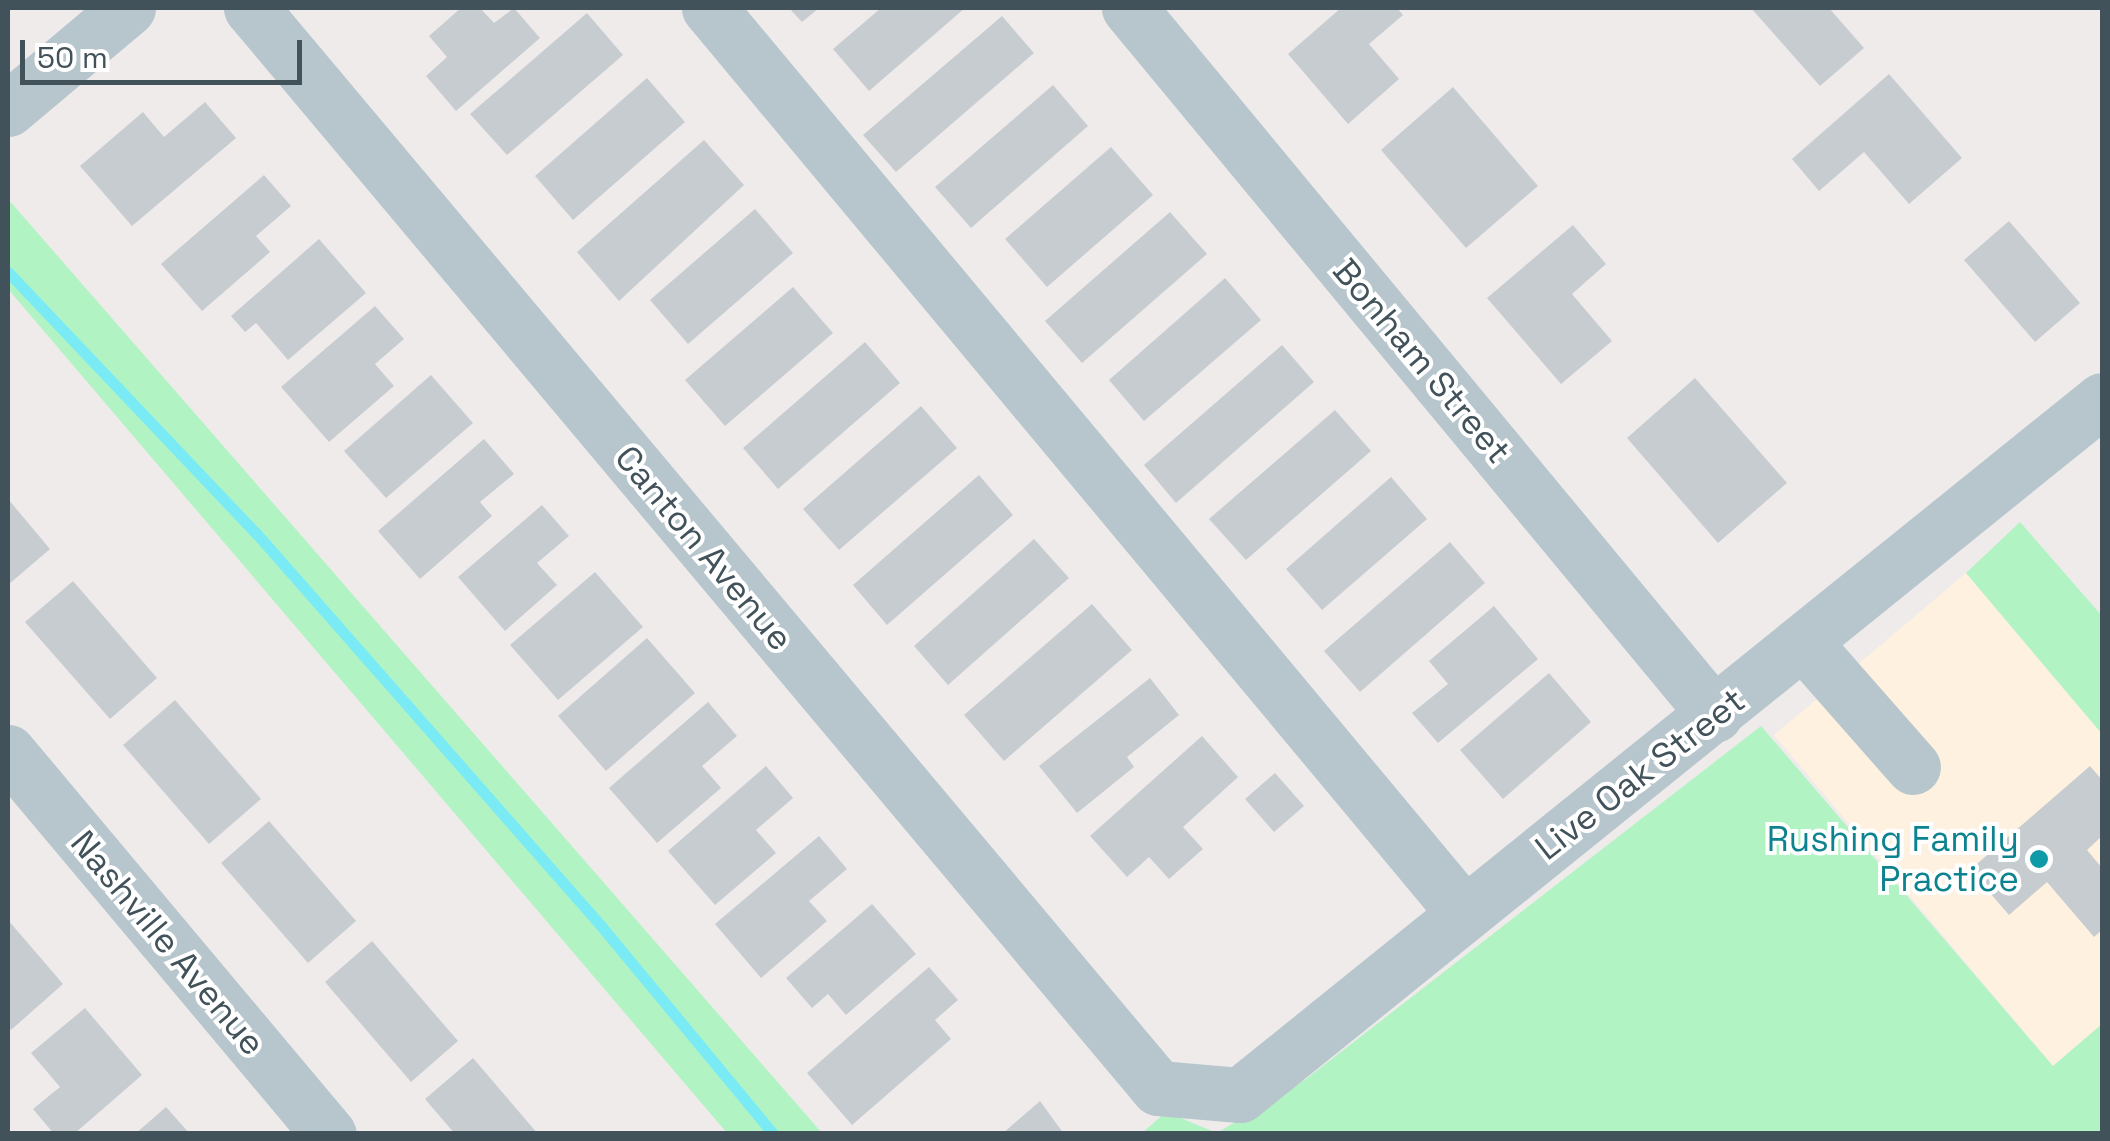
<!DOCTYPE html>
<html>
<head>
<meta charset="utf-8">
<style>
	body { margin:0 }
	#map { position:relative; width:2110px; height:1141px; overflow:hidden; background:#efebeb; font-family:"Space Grotesk",sans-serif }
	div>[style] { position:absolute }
	.commercial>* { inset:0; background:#fef1e0 }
	.green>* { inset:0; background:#b2f3c3 }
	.stream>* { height:11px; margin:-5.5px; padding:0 5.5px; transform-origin:5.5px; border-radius:5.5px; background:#7aebf5 }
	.building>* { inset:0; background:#c7ccd1 }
	.minor>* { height:55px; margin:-27.5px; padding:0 27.5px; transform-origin:27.5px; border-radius:27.5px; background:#b7c6cd }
	.dots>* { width:28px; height:28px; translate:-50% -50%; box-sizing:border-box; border:5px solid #fff; border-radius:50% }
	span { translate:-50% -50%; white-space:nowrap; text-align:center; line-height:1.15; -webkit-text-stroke:8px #fff; paint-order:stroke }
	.street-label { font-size:35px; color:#42525a }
	.culture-label { font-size:35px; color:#0d838f }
	.right { translate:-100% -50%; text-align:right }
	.frame { position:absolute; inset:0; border:10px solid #42525a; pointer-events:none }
	.scale { position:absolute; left:20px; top:40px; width:282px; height:45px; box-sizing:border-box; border:5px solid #42525a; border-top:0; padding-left:12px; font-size:30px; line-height:35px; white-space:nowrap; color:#42525a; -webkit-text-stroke:8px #fff; paint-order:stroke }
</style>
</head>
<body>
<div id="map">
	<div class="commercial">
		<i style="clip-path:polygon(1966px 573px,2102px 734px,2102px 1024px,2053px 1066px,1774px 735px)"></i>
	</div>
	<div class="green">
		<i style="clip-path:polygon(8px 199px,822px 1133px,727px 1133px,8px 289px)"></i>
		<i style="clip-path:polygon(2020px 522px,2102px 616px,2102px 734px,1966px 573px)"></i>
		<i style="clip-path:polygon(1761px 726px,2053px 1066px,2102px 1024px,2102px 1133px,1141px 1134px,1166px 1112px,1217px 1133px,1306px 1079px)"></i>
	</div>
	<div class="stream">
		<i style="left:8px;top:272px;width:360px;rotate:46.5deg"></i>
		<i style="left:256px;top:533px;width:524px;rotate:48.71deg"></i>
		<i style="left:602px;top:927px;width:268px;rotate:50.4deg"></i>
	</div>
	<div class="building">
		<i style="clip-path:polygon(461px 8px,480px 8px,494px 23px,514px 8px,540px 38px,456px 111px,426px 76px,447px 57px,429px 36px)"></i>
		<i style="clip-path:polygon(789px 8px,819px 8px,802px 22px)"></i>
		<i style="clip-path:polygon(881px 8px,965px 8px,869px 91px,833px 49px)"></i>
		<i style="clip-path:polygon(1341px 8px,1397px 8px,1403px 15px,1369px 44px,1399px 79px,1348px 124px,1288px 54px)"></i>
		<i style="clip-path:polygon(1751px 8px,1829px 8px,1864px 48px,1820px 86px)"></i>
		<i style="clip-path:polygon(587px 13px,623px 55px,507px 155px,470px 114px)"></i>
		<i style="clip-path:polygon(1002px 16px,1034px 53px,896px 172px,863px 135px)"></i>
		<i style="clip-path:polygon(1889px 74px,1962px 158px,1909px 204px,1864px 152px,1819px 191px,1792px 159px)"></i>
		<i style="clip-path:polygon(647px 78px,685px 122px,573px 220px,535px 176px)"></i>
		<i style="clip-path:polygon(1053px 85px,1088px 126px,971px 228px,935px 187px)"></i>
		<i style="clip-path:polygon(1453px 87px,1538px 186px,1466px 248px,1381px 150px)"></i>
		<i style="clip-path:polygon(205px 102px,236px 138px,132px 226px,80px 166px,143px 112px,164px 137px)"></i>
		<i style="clip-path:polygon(704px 140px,744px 185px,619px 301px,577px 252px)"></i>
		<i style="clip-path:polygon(1111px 147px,1153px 195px,1047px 287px,1005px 239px)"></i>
		<i style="clip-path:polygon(264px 175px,291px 206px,256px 236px,270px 252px,202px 311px,161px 264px)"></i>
		<i style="clip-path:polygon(755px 209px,793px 253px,688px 344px,650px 300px)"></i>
		<i style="clip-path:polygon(1170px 212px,1207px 254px,1082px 363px,1045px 321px)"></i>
		<i style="clip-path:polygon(2009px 221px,2080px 303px,2035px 342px,1964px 260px)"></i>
		<i style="clip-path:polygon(1573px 225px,1606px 264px,1572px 294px,1612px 341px,1561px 384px,1487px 298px)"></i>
		<i style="clip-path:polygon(319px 239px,366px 293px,288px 360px,256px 323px,245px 332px,231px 316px)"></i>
		<i style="clip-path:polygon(1225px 278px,1261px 320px,1144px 421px,1109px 380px)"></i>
		<i style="clip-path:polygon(793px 287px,833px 333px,725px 426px,685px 380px)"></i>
		<i style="clip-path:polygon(375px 306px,404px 339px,375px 364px,394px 386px,329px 442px,281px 387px)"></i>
		<i style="clip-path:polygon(865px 342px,900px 383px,778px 489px,743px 448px)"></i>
		<i style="clip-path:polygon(1282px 345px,1314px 382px,1176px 503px,1144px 465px)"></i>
		<i style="clip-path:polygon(431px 375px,473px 423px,386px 498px,344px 451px)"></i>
		<i style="clip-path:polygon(1695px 378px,1787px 483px,1718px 543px,1627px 438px)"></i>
		<i style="clip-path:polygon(921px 406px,957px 448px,839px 550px,803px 509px)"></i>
		<i style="clip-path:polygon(1335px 410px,1371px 451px,1246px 560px,1209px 519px)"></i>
		<i style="clip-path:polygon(484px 439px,514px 474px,480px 502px,492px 516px,420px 579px,378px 531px)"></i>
		<i style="clip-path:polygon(979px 475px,1013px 515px,887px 625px,853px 585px)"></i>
		<i style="clip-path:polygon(1391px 477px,1427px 519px,1322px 610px,1286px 569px)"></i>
		<i style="clip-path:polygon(8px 499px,50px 549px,8px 585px)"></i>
		<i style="clip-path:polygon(542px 505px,569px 536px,537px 563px,557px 585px,505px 631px,458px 577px)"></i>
		<i style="clip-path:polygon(1034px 539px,1069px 578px,948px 685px,914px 646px)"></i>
		<i style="clip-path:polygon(1450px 542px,1485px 583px,1360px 692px,1324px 651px)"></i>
		<i style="clip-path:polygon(595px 572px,643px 627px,558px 700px,510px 645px)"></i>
		<i style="clip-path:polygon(73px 581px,157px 678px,110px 719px,25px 622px)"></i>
		<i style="clip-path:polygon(1092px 604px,1132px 650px,1004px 761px,964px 715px)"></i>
		<i style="clip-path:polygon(1494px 606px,1538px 659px,1438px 743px,1412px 713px,1448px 684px,1429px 661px)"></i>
		<i style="clip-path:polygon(647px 638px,695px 693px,606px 771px,558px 716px)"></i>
		<i style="clip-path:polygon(1549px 673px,1591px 722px,1503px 799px,1460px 750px)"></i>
		<i style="clip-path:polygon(1150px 678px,1179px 715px,1127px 757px,1134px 767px,1077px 813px,1039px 766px)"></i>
		<i style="clip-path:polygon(175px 700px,261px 799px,209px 844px,123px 745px)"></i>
		<i style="clip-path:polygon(708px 702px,737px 736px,702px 766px,721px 788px,657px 843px,609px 788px)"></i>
		<i style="clip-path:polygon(1202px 736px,1238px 777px,1183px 827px,1203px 849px,1169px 879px,1149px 857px,1127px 877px,1090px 836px)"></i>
		<i style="clip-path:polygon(766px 766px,793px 798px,756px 830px,776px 853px,715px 905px,668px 851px)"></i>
		<i style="clip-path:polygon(2090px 766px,2102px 780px,2102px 836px,2087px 850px,2102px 868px,2102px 930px,2094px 937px,2047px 882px,2009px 915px,1970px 870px)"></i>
		<i style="clip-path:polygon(1275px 773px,1304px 806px,1274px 832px,1245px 799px)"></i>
		<i style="clip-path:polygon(269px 821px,356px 921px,308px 963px,221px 863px)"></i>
		<i style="clip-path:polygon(819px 836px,847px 869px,809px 901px,827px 921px,761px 978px,715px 924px)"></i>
		<i style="clip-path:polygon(872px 904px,916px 954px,846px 1015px,828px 994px,812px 1008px,786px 978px)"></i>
		<i style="clip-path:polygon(8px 920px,63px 984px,11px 1030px,8px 1026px)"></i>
		<i style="clip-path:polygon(372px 941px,458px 1041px,411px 1082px,325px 982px)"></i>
		<i style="clip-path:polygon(929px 967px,958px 1000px,935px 1020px,951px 1039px,852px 1125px,807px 1073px)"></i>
		<i style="clip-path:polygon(85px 1008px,142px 1075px,74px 1134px,54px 1134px,33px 1109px,60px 1087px,31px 1053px)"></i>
		<i style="clip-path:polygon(473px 1058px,538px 1134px,455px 1134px,425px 1099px)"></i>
		<i style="clip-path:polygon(1040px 1101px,1064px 1134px,1002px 1134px)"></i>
		<i style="clip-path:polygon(166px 1107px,190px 1134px,135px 1134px)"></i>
	</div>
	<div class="minor">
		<i style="left:251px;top:8px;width:1410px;rotate:49.98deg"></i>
		<i style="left:1158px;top:1088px;width:82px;rotate:4.9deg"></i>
		<i style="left:1240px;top:1095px;width:1107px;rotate:-38.88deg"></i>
		<i style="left:709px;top:8px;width:1179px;rotate:50.16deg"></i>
		<i style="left:1129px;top:8px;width:918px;rotate:50.35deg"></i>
		<i style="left:8px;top:109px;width:157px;rotate:-40.1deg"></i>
		<i style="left:1804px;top:643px;width:165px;rotate:48.7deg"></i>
		<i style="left:8px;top:752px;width:499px;rotate:50deg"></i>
	</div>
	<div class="dots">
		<i style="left:2039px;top:859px;background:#0f9aa8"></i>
	</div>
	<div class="street-label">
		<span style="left:1422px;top:361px;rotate:50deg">Bonham Street</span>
		<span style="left:704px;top:548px;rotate:50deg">Canton Avenue</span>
		<span style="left:1640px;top:774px;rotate:-38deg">Live Oak Street</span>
		<span style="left:168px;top:943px;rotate:50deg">Nashville Avenue</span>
	</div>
	<div class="culture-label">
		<span class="right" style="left:2019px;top:859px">Rushing Family<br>Practice</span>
	</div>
	<div class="frame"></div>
	<div class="scale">50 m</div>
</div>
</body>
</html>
